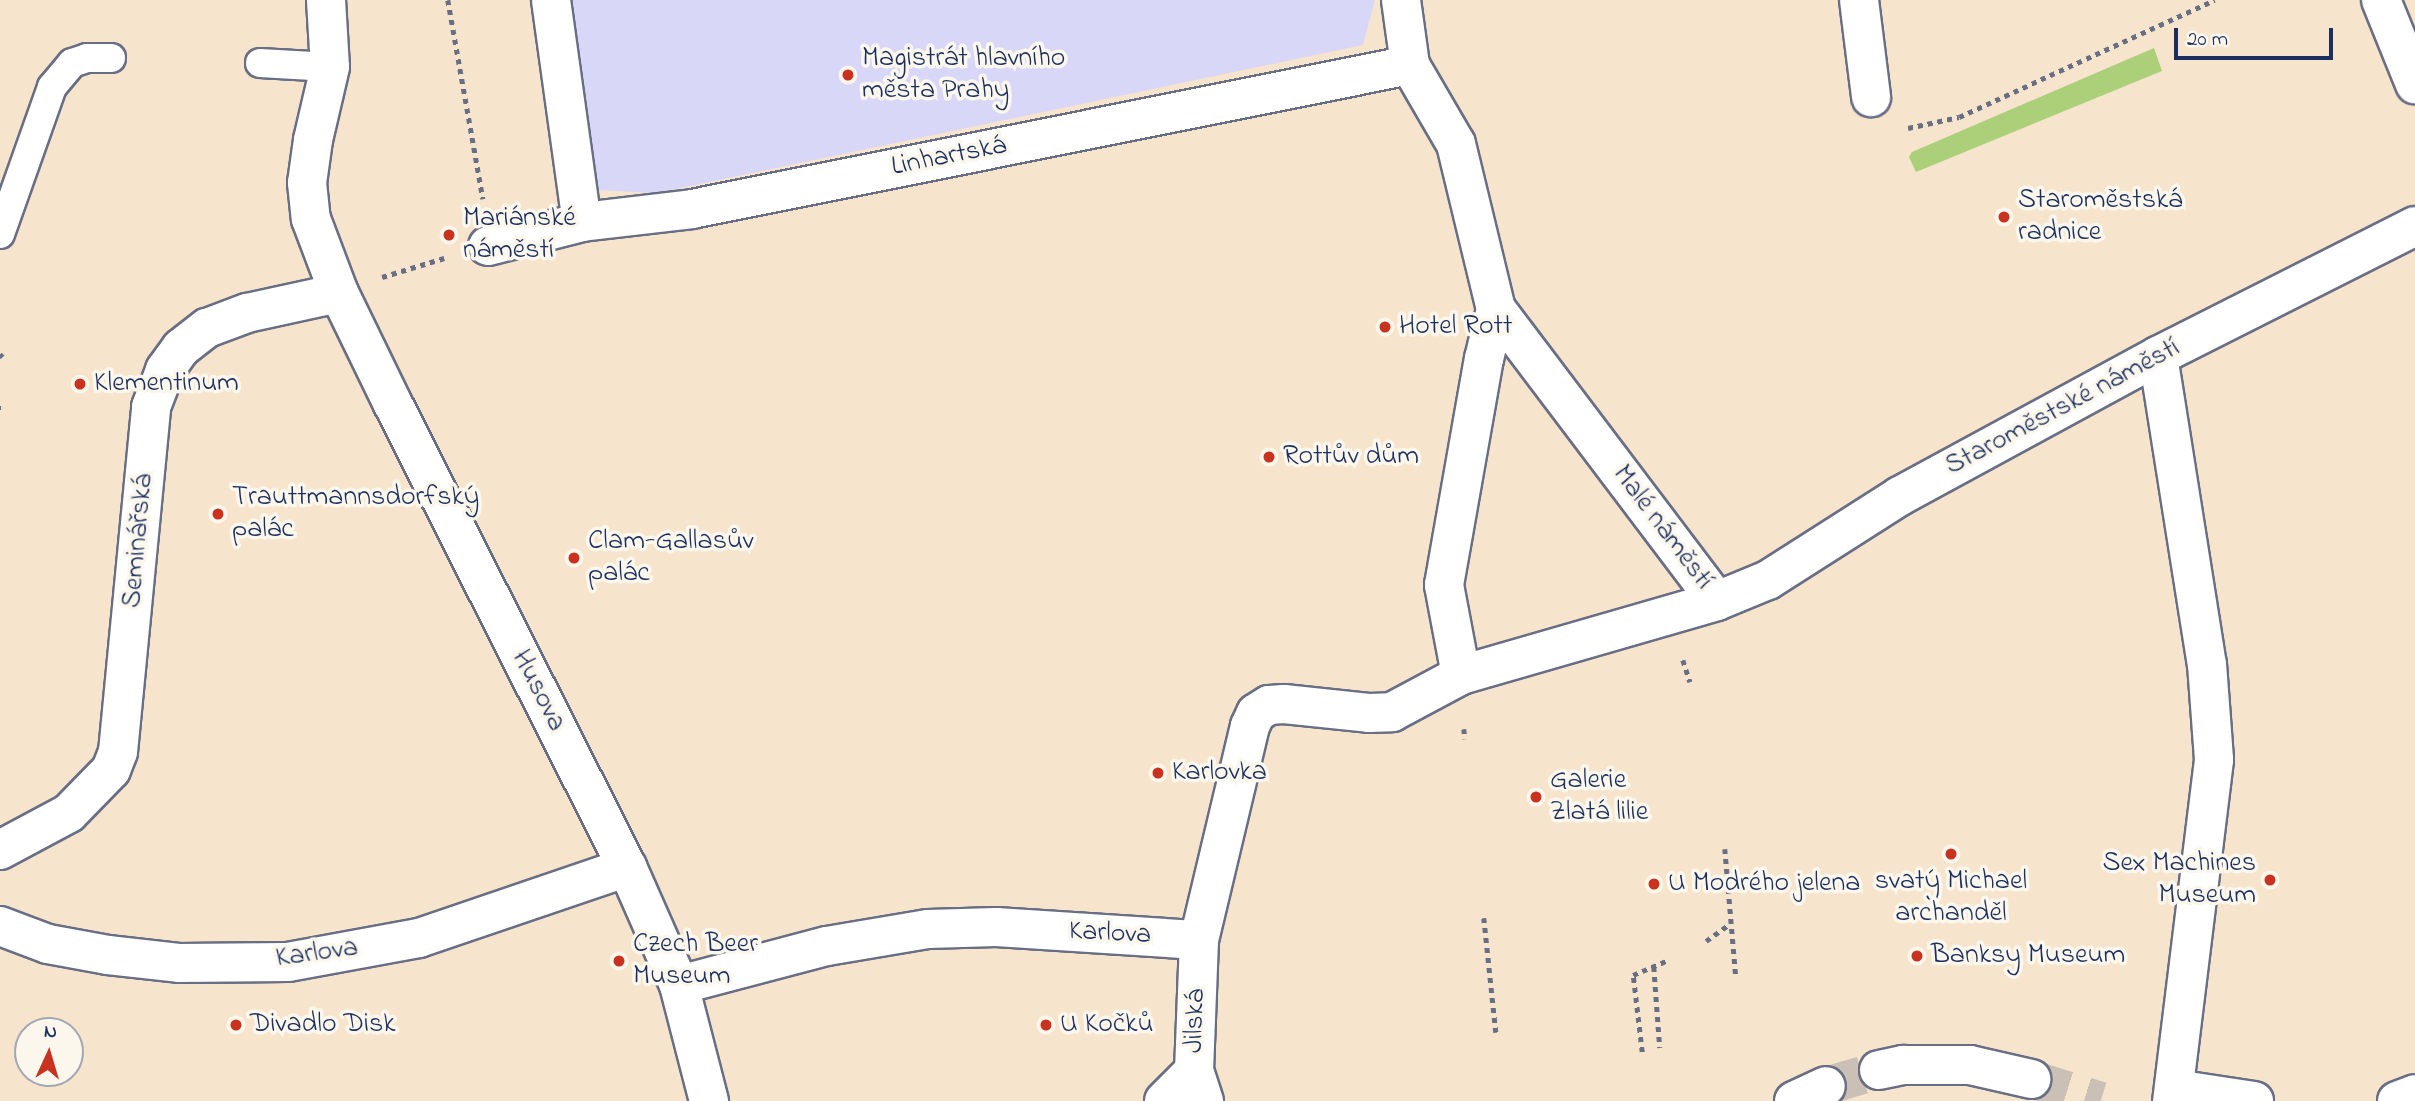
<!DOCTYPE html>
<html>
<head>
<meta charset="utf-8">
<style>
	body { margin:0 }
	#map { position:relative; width:2415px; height:1101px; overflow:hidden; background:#f6e4cc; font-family:"Indie Flower",sans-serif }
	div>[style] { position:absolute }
	.built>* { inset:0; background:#d9d7f8 }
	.green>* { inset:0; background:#abd079 }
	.street-tunnel>* { height:38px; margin-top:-19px; transform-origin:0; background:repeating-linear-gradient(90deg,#cac0b6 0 38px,transparent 0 57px) }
	.path>* { height:4.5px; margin-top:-2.25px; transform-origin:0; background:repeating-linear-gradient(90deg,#686e84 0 5px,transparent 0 10px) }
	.roads { filter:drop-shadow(2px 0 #686e84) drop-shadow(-2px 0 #686e84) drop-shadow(0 2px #686e84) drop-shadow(0 -2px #686e84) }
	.lane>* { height:28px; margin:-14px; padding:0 14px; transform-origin:14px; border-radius:14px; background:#fff }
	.street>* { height:38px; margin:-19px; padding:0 19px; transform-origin:19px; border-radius:19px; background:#fff }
	.dots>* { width:19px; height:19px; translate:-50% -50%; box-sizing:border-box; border:4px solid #fbf7ec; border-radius:50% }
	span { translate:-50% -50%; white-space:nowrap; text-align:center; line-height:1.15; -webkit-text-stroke:7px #fbf7ec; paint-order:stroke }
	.poi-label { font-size:28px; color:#1b2f5e }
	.left { translate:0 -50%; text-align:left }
	.right { translate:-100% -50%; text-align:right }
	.street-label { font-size:28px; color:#1b2f5e }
	.north { position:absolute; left:14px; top:1017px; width:70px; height:70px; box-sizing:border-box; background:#fbf7ec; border:2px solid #a1a7b3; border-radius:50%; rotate:4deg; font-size:19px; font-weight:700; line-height:28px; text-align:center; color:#1b2f5e }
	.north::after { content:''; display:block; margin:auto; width:24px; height:32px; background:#c8321e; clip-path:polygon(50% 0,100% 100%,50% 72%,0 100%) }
	.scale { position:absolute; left:2174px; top:28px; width:159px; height:32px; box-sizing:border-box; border:4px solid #1b2f5e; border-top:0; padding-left:9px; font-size:21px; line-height:24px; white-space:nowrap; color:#1b2f5e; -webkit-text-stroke:5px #fbf7ec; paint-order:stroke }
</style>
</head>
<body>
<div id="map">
	<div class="built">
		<i style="clip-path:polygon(564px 0,1375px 0,1363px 45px,657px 193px,594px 190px)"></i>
	</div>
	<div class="green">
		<i style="clip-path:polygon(2154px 48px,2162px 71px,1916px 172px,1909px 157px,1912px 152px)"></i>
	</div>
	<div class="street-tunnel">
		<i style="left:2031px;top:1079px;width:73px;rotate:17.4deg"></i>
		<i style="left:1826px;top:1086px;width:55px;rotate:-16.8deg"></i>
	</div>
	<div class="path">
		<i style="left:448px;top:0;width:202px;rotate:80deg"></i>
		<i style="left:1908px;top:128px;width:52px;rotate:-12.2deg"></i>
		<i style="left:1959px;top:117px;width:281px;rotate:-24.6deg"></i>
		<i style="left:382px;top:277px;width:65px;rotate:-17deg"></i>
		<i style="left:0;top:354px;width:4px;rotate:45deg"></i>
		<i style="left:0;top:408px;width:1px"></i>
		<i style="left:1683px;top:660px;width:23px;rotate:72deg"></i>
		<i style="left:1464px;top:729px;width:10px;rotate:84deg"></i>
		<i style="left:1725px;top:849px;width:129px;rotate:85.1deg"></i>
		<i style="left:1484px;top:918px;width:115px;rotate:84deg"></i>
		<i style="left:1706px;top:941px;width:29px;rotate:-36deg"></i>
		<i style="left:1654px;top:967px;width:81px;rotate:85.8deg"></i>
		<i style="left:1642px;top:1052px;width:78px;rotate:-96.7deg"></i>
		<i style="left:1633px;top:975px;width:39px;rotate:-23deg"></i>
	</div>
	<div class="roads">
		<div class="lane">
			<i style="left:260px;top:63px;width:70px;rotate:3.3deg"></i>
			<i style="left:0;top:234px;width:156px;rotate:-70.5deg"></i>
			<i style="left:52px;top:87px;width:31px;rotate:-50deg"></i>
			<i style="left:72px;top:63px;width:16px;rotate:-18deg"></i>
			<i style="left:87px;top:58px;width:24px"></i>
		</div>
		<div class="street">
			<i style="left:326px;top:0;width:67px;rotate:86.6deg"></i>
			<i style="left:330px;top:67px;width:75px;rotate:103.1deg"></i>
			<i style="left:313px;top:140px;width:43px;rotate:97.9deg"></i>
			<i style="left:307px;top:183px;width:36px;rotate:84deg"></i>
			<i style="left:311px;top:219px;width:79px;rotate:69.3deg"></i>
			<i style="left:339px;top:293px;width:123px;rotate:64.1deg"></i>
			<i style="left:393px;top:404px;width:519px;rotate:63.19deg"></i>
			<i style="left:627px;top:867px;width:129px;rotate:66.2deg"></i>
			<i style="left:679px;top:985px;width:120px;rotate:75.5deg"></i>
			<i style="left:551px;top:0;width:224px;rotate:82.1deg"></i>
			<i style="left:1401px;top:0;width:66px;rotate:82.1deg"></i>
			<i style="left:1410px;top:65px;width:91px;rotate:59.8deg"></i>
			<i style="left:1456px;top:144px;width:170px;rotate:76.4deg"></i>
			<i style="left:1859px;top:0;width:98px;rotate:82.9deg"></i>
			<i style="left:2381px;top:0;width:91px;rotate:68deg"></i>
			<i style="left:488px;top:246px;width:97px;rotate:-14.3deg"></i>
			<i style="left:582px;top:222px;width:111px;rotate:-6.7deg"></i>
			<i style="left:692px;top:209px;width:732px;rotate:-11.34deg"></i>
			<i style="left:2158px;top:356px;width:312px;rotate:81deg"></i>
			<i style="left:2207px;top:664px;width:96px;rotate:85.8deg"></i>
			<i style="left:2214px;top:760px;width:344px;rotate:97deg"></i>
			<i style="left:1461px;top:675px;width:92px;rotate:-100.7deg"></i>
			<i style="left:1444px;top:585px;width:230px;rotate:-80deg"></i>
			<i style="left:1484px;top:359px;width:51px;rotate:-76.5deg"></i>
			<i style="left:1496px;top:309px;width:366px;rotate:52.9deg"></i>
			<i style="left:0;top:850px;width:78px;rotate:-28.2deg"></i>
			<i style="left:69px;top:813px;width:60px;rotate:-45.7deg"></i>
			<i style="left:111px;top:770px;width:19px;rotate:-69deg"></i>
			<i style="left:118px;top:752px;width:347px;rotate:-84.5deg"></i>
			<i style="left:151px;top:407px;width:40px;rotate:-69deg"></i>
			<i style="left:165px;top:370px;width:27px;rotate:-54deg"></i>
			<i style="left:181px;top:348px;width:33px;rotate:-38deg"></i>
			<i style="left:207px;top:328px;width:43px;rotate:-20.6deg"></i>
			<i style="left:247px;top:313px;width:94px;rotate:-12.3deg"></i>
			<i style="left:0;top:926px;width:51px;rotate:20.6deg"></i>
			<i style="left:48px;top:944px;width:61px;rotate:10.4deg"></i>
			<i style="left:108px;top:955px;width:71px;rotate:6.4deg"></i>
			<i style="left:179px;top:963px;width:109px;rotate:-0.5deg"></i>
			<i style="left:288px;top:962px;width:133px;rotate:-10.4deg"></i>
			<i style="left:419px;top:938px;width:220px;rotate:-18.8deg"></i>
			<i style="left:679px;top:985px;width:153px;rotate:-14.8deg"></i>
			<i style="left:827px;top:946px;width:102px;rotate:-9.6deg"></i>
			<i style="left:928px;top:929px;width:68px;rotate:-1.7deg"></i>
			<i style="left:996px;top:927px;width:203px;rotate:3.7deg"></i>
			<i style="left:1879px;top:1070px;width:25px;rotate:-12deg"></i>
			<i style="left:1903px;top:1065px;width:67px"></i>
			<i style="left:1970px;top:1065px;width:63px;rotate:12.9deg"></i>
			<i style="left:2175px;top:1089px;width:80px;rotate:8.6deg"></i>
			<i style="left:1164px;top:1101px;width:42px;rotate:-45deg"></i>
			<i style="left:1204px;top:1101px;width:32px;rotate:-108deg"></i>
			<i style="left:1194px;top:1071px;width:131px;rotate:-87.8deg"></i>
			<i style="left:1199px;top:940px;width:220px;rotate:-76.6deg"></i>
			<i style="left:1250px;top:726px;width:14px;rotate:-65deg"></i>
			<i style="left:1256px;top:713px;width:15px;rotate:-32deg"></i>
			<i style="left:1269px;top:705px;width:15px;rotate:-4deg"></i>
			<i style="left:1284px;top:704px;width:85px;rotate:6deg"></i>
			<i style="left:1369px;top:713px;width:23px;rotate:-2deg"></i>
			<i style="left:1392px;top:712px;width:78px;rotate:-28.2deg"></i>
			<i style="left:1461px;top:675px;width:266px;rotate:-16.1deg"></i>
			<i style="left:1717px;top:601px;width:55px;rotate:-22.4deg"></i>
			<i style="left:1768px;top:580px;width:156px;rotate:-32.5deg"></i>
			<i style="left:1900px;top:496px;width:294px;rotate:-28.5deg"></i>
			<i style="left:2158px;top:356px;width:288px;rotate:-26.8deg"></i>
			<i style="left:1794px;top:1101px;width:35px;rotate:-25deg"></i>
			<i style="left:2397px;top:1101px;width:19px;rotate:-21deg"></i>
		</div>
	</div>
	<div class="dots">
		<i style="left:848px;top:75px;background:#c8321e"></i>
		<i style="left:2004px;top:217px;background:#c8321e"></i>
		<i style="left:449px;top:235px;background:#c8321e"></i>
		<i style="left:1385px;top:327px;background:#c8321e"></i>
		<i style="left:80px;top:384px;background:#c8321e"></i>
		<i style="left:1269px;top:457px;background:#c8321e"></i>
		<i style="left:218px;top:514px;background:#c8321e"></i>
		<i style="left:574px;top:558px;background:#c8321e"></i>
		<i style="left:1158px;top:773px;background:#c8321e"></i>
		<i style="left:1536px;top:797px;background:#c8321e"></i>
		<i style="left:1951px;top:854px;background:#c8321e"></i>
		<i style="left:2270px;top:880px;background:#c8321e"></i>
		<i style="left:1654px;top:884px;background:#c8321e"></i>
		<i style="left:1917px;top:956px;background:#c8321e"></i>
		<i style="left:619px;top:961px;background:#c8321e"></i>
		<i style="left:236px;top:1025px;background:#c8321e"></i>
		<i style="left:1046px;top:1025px;background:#c8321e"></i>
	</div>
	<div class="poi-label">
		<span class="left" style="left:862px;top:75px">Magistrát hlavního<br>města Prahy</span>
		<span class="left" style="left:2018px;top:217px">Staroměstská<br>radnice</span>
		<span class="left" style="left:463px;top:235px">Mariánské<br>náměstí</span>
		<span class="left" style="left:1399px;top:327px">Hotel Rott</span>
		<span class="left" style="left:94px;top:384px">Klementinum</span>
		<span class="left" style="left:1283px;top:457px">Rottův dům</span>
		<span class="left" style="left:232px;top:514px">Trauttmannsdorfský<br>palác</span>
		<span class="left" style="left:588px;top:558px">Clam-Gallasův<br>palác</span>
		<span class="left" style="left:1172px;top:773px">Karlovka</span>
		<span class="left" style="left:1550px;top:797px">Galerie<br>Zlatá lilie</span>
		<span class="right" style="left:2256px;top:880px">Sex Machines<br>Museum</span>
		<span style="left:1951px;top:898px">svatý Michael<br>archanděl</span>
		<span class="left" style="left:1668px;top:884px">U Modrého jelena</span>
		<span class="left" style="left:633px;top:961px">Czech Beer<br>Museum</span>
		<span class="left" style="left:1931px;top:956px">Banksy Museum</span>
		<span class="left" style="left:250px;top:1025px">Divadlo Disk</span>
		<span class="left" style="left:1060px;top:1025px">U Kočků</span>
	</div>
	<div class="street-label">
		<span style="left:949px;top:157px;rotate:-11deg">Linhartská</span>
		<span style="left:2063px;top:408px;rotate:-28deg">Staroměstské náměstí</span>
		<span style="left:1662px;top:528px;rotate:53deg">Malé náměstí</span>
		<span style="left:139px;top:541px;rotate:-85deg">Seminářská</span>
		<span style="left:538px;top:691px;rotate:63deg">Husova</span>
		<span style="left:1110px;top:934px;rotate:3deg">Karlova</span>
		<span style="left:317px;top:954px;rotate:-8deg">Karlova</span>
		<span style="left:1196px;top:1021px;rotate:-88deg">Jilská</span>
	</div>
	<div class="north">N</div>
	<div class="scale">20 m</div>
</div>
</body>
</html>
